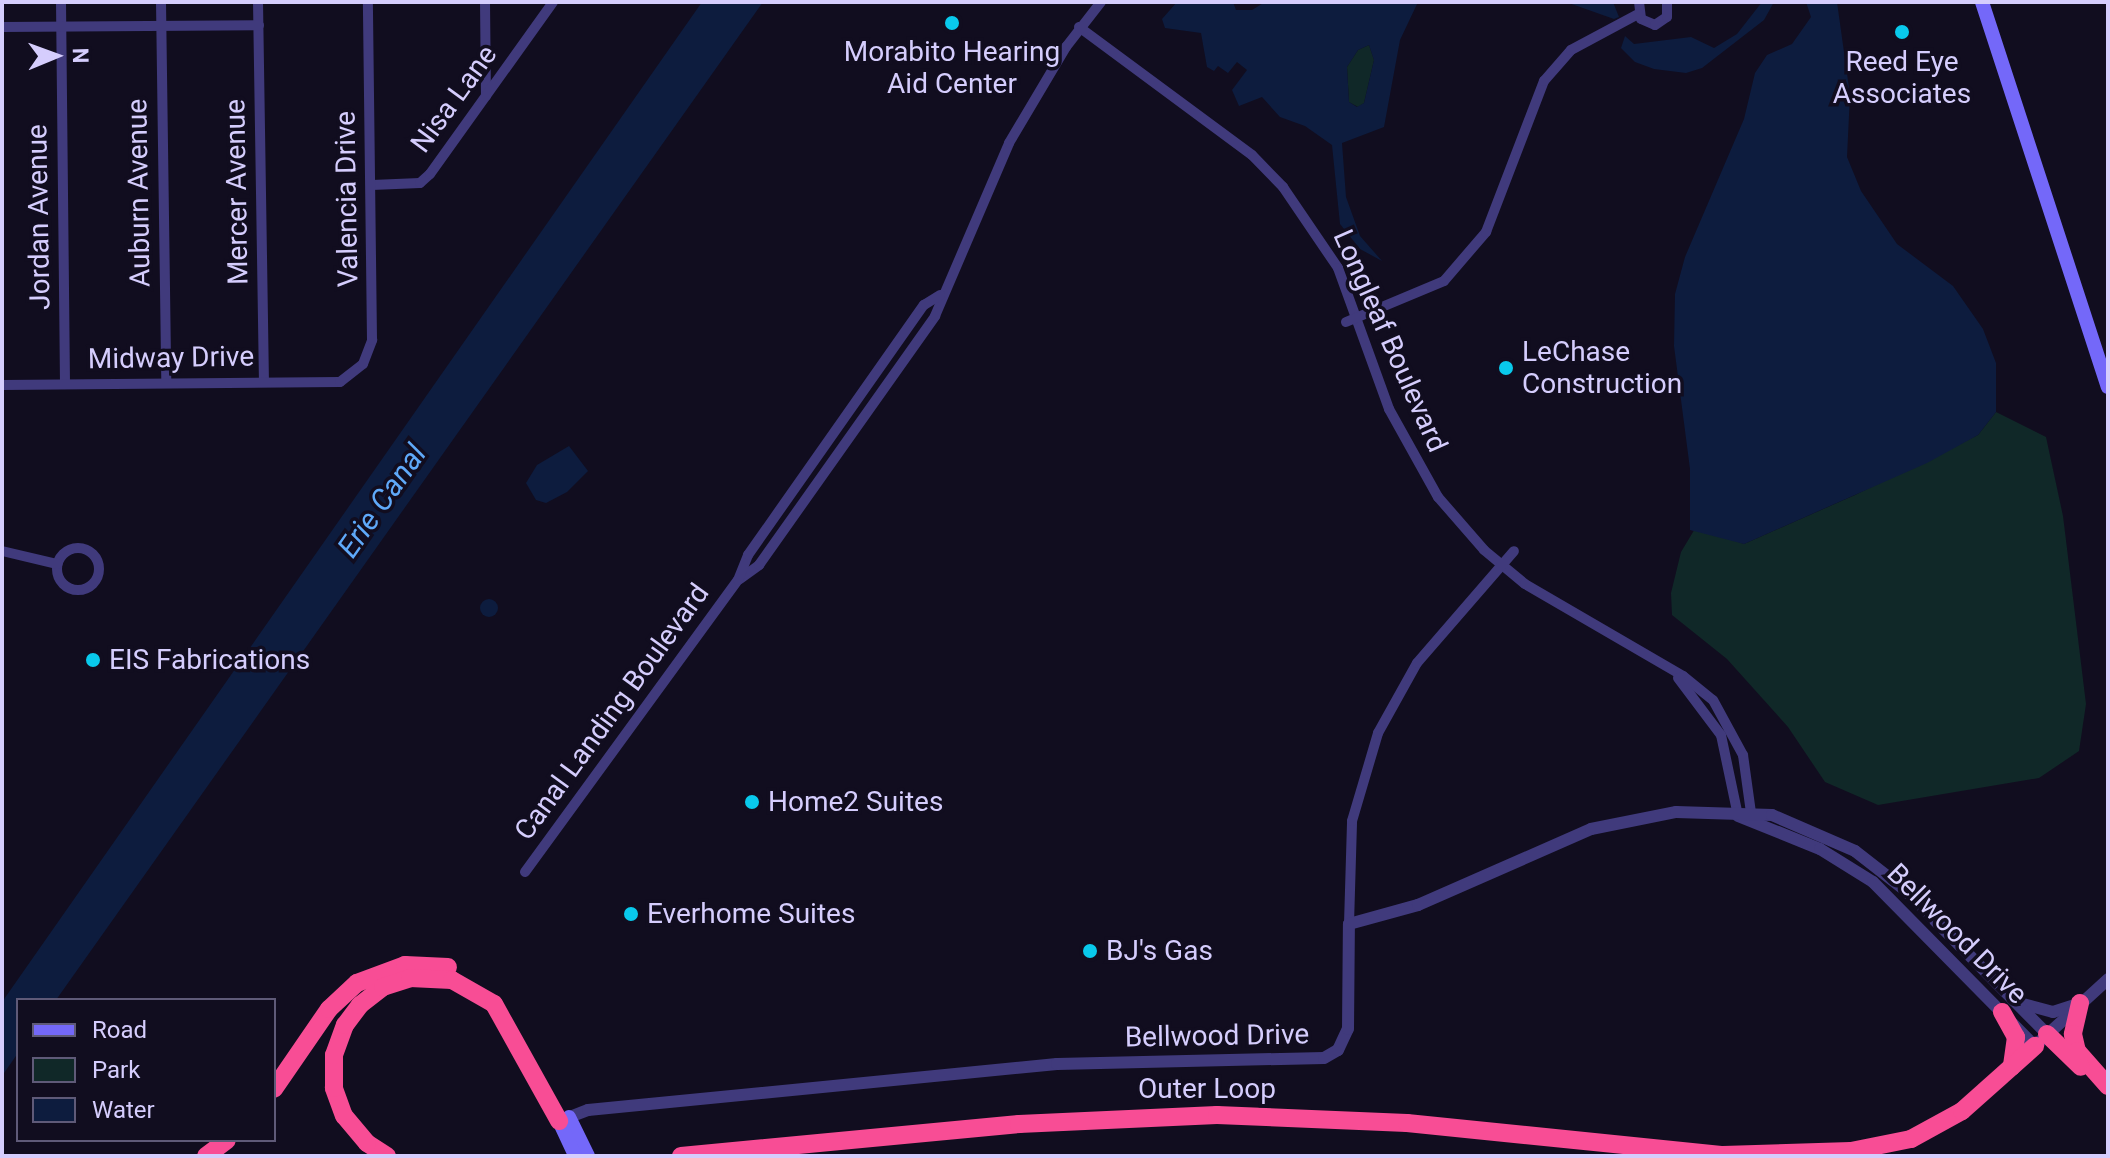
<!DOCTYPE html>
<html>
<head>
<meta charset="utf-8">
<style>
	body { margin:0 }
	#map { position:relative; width:2110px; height:1158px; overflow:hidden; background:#110d1f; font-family:Roboto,sans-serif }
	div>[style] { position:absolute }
	.green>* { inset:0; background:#102828 }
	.water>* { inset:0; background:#0d1c3e }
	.round { border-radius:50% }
	.minor>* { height:10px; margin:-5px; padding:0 5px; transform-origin:5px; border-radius:5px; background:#403a7c }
	.minor>.ring { margin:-5px; padding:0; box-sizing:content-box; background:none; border:10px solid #403a7c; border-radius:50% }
	.tertiary>* { height:12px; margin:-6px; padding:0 6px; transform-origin:6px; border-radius:6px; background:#403a7c }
	.secondary>* { height:14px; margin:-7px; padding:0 7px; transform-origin:7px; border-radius:7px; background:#7468f9 }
	.motorway>* { height:18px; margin:-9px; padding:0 9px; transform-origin:9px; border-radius:9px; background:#f84d95 }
	.dots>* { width:22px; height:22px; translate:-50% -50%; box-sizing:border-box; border:4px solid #110d1f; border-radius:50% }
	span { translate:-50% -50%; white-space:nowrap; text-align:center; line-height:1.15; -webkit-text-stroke:7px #110d1f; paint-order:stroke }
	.poi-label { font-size:28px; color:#d5cdfd }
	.left { translate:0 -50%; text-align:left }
	.street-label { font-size:28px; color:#d5cdfd }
	.water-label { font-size:30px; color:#5fa9f9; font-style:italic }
	.frame { position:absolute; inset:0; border:4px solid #d5cdfd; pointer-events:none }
	.legend { position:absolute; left:16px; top:998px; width:260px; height:144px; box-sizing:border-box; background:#110d1f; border:2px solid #5f5a78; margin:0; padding:10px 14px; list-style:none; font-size:24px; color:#d5cdfd }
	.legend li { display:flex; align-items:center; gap:16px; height:40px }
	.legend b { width:40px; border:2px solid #5f5a78 }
	.north { position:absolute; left:16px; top:16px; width:80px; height:80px; -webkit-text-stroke:6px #110d1f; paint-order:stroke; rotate:89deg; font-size:22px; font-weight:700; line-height:32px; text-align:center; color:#d5cdfd }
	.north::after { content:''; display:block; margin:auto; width:28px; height:36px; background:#d5cdfd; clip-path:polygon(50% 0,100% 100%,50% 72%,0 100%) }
</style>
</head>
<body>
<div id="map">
	<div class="green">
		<i style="clip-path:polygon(1369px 45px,1374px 60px,1364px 103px,1358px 107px,1349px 102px,1347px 67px,1358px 50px)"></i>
		<i style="clip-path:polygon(1996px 412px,2046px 437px,2063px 516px,2086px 704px,2079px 751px,2039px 778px,1878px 805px,1825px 782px,1788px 727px,1727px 659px,1672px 615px,1671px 593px,1681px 552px,1696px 527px,1744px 544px,1855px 495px,1978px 435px)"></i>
	</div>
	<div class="water">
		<i style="clip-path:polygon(702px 2px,763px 2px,56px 1000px,18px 1000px,18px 1053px,2px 1076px,2px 1002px)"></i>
		<i style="clip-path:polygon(evenodd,1177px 2px,1233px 2px,1236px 10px,1252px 10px,1265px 2px,1418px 2px,1400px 40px,1384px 127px,1342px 143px,1346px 197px,1360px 236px,1382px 261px,1360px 249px,1340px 224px,1332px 145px,1305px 126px,1280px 117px,1262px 97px,1239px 106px,1232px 90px,1247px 70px,1237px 62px,1228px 73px,1218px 66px,1214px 71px,1207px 67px,1201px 33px,1165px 28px,1162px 19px,1177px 2px,1369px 45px,1374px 60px,1364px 103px,1357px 107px,1349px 102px,1347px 67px,1358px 50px,1369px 45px)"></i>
		<i style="clip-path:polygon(1566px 2px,1613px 2px,1619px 17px,1614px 19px)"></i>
		<i style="clip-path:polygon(1762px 2px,1774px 2px,1764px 20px,1702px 68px,1686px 73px,1654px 69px,1635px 62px,1621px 48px,1625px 36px,1634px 44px,1691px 37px,1714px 48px,1737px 34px)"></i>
		<i style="clip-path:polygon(1806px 2px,1837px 2px,1850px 95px,1847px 157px,1861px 191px,1897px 244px,1953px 286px,1983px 329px,1996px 363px,1996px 412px,1978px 435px,1927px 463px,1744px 544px,1690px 530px,1690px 469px,1674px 346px,1675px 294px,1685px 257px,1744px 119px,1755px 73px,1767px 55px,1792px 44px,1811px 17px)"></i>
		<i style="clip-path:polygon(569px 446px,588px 471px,567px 492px,546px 503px,536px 500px,526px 483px,537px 465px)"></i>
		<i class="round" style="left:480px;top:599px;width:18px;height:18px"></i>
	</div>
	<div class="minor">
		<i style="left:61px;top:2px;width:381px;rotate:89.4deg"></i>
		<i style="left:161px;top:2px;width:381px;rotate:89.2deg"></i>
		<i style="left:258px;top:2px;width:379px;rotate:89.1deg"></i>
		<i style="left:485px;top:2px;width:94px;rotate:89.4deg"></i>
		<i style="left:1639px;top:2px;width:17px;rotate:83deg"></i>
		<i style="left:1641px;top:19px;width:15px;rotate:23deg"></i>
		<i style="left:1655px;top:25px;width:14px;rotate:-34deg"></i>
		<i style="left:1667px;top:17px;width:15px;rotate:-90deg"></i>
		<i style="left:2px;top:27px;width:257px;rotate:-0.4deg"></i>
		<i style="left:1079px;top:27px;width:215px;rotate:36.5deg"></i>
		<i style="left:1252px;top:155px;width:45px;rotate:45.9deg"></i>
		<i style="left:1283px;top:187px;width:98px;rotate:55.8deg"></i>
		<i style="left:1338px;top:268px;width:150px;rotate:70.1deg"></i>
		<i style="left:1389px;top:409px;width:101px;rotate:60.9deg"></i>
		<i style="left:1438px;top:497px;width:70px;rotate:49deg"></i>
		<i style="left:1484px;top:550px;width:53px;rotate:39.7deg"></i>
		<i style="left:1525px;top:584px;width:183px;rotate:30.2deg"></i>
		<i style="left:1683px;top:676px;width:38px;rotate:39deg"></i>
		<i style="left:1713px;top:700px;width:63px;rotate:61.4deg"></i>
		<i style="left:1743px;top:755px;width:66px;rotate:82.1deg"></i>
		<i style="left:372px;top:185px;width:48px;rotate:-2.4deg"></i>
		<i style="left:420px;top:183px;width:13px;rotate:-42deg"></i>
		<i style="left:430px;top:174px;width:211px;rotate:-54.4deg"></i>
		<i style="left:1346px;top:322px;width:106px;rotate:-22.7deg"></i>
		<i style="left:1444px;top:281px;width:65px;rotate:-49.4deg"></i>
		<i style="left:1486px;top:232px;width:162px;rotate:-69deg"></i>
		<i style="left:1544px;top:81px;width:41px;rotate:-48.9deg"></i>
		<i style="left:1571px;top:50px;width:76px;rotate:-28.2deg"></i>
		<i style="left:2px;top:385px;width:338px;rotate:-0.5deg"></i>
		<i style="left:340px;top:382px;width:29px;rotate:-38deg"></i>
		<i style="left:363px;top:364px;width:26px;rotate:-69deg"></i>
		<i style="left:372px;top:340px;width:338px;rotate:-90.7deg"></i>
		<i class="ring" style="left:57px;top:548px;width:32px;height:32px"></i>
		<i style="left:2px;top:551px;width:57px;rotate:13.3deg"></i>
		<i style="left:740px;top:579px;width:24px;rotate:-36deg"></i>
		<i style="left:759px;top:565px;width:305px;rotate:-54.7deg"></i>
		<i style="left:935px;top:316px;width:188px;rotate:-66.8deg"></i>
		<i style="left:1009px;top:143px;width:112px;rotate:-59.3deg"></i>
		<i style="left:1066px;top:47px;width:57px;rotate:-52.1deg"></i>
		<i style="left:1678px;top:678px;width:71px;rotate:53deg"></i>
		<i style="left:1721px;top:735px;width:83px;rotate:78.1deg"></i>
		<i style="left:525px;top:872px;width:361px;rotate:-53.9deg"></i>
		<i style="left:738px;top:580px;width:27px;rotate:-68deg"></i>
		<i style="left:748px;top:555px;width:306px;rotate:-54.9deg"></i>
		<i style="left:924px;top:305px;width:19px;rotate:-32deg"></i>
		<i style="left:1349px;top:924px;width:103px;rotate:-88.3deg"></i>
		<i style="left:1352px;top:821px;width:92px;rotate:-73.5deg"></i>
		<i style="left:1378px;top:733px;width:80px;rotate:-60.9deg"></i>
		<i style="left:1417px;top:663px;width:148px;rotate:-49.1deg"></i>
	</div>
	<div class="tertiary">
		<i style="left:1738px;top:816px;width:88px;rotate:21.9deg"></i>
		<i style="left:1820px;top:849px;width:62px;rotate:31.9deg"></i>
		<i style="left:1873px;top:882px;width:231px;rotate:45.4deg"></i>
		<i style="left:2035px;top:1046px;width:99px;rotate:-42.5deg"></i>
		<i style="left:2023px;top:1004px;width:31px;rotate:15deg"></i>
		<i style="left:2053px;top:1012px;width:22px;rotate:-18deg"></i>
		<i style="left:562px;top:1120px;width:28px;rotate:-21deg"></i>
		<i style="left:588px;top:1110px;width:471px;rotate:-5.6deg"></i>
		<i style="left:1057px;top:1064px;width:267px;rotate:-1.3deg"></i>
		<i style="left:1324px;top:1058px;width:16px;rotate:-30deg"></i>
		<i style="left:1338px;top:1050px;width:23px;rotate:-65deg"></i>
		<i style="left:1348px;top:1029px;width:105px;rotate:-89.5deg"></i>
		<i style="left:1349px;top:924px;width:72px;rotate:-15.4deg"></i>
		<i style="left:1418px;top:905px;width:189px;rotate:-23.7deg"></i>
		<i style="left:1591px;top:829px;width:87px;rotate:-11.3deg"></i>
		<i style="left:1676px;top:812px;width:96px;rotate:1.8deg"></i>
		<i style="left:1772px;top:815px;width:90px;rotate:23.4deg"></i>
		<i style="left:1855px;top:851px;width:63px;rotate:38deg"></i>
		<i style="left:1905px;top:890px;width:202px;rotate:45.4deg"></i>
	</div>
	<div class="secondary">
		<i style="left:1982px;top:2px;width:405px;rotate:71.9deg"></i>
		<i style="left:569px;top:1117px;width:43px;rotate:64deg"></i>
		<i style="left:559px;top:1121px;width:38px;rotate:65deg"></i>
	</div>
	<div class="motorway">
		<i style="left:2080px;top:1003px;width:32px;rotate:103deg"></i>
		<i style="left:2073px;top:1034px;width:17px;rotate:77deg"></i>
		<i style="left:2077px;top:1051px;width:47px;rotate:48.5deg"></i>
		<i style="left:2002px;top:1012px;width:29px;rotate:61deg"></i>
		<i style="left:2016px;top:1037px;width:30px;rotate:98deg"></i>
		<i style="left:2047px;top:1034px;width:47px;rotate:44.1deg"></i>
		<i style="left:274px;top:1089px;width:97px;rotate:-55.5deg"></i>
		<i style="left:329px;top:1009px;width:38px;rotate:-43deg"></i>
		<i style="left:357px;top:983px;width:51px;rotate:-20.6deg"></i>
		<i style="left:405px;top:965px;width:43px;rotate:2.7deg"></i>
		<i style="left:1723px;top:1155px;width:128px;rotate:-1.8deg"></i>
		<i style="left:1851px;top:1151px;width:61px;rotate:-11.3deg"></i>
		<i style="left:1911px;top:1139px;width:58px;rotate:-28.8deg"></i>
		<i style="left:1962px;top:1111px;width:98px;rotate:-41.7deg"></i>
		<i style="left:206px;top:1156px;width:26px;rotate:-37deg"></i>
		<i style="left:387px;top:1156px;width:24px;rotate:-147deg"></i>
		<i style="left:367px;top:1143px;width:35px;rotate:-130deg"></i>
		<i style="left:344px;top:1116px;width:30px;rotate:-110deg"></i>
		<i style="left:334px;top:1088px;width:33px;rotate:-90deg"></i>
		<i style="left:334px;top:1055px;width:32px;rotate:-70deg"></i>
		<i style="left:345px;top:1025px;width:25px;rotate:-53deg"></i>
		<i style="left:360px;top:1005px;width:29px;rotate:-38deg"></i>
		<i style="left:383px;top:987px;width:28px;rotate:-18deg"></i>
		<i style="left:410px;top:978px;width:42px;rotate:2.7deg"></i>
		<i style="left:452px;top:980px;width:48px;rotate:29.7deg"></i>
		<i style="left:494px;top:1004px;width:134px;rotate:60.9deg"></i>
		<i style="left:681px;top:1156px;width:340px;rotate:-5.4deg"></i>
		<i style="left:1019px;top:1124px;width:198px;rotate:-2.6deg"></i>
		<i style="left:1217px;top:1115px;width:190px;rotate:2.4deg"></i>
		<i style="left:1407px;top:1123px;width:328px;rotate:5.8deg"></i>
	</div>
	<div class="dots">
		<i style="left:952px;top:23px;background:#09c9ec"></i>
		<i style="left:1902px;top:32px;background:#09c9ec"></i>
		<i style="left:1506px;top:368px;background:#09c9ec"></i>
		<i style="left:93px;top:660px;background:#09c9ec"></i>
		<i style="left:752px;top:802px;background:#09c9ec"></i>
		<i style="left:631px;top:914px;background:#09c9ec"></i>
		<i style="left:1090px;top:951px;background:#09c9ec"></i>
	</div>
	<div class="poi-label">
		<span style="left:952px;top:68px">Morabito Hearing<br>Aid Center</span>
		<span style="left:1902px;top:78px">Reed Eye<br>Associates</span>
		<span class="left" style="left:1522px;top:368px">LeChase<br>Construction</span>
		<span class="left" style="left:109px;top:660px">EIS Fabrications</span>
		<span class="left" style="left:768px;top:802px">Home2 Suites</span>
		<span class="left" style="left:647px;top:914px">Everhome Suites</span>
		<span class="left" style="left:1106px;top:951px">BJ's Gas</span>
	</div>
	<div class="street-label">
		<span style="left:454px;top:99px;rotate:-54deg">Nisa Lane</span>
		<span style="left:237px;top:192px;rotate:-91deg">Mercer Avenue</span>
		<span style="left:139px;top:193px;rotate:-91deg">Auburn Avenue</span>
		<span style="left:347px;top:199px;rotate:-91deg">Valencia Drive</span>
		<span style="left:39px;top:217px;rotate:-91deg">Jordan Avenue</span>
		<span style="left:1390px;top:341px;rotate:66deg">Longleaf Boulevard</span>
		<span style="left:171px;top:358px;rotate:-1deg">Midway Drive</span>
		<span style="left:612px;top:712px;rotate:-54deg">Canal Landing Boulevard</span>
		<span style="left:1957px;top:934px;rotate:45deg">Bellwood Drive</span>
		<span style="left:1217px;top:1036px;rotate:-1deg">Bellwood Drive</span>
		<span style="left:1207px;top:1089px">Outer Loop</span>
	</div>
	<div class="water-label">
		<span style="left:382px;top:501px;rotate:-55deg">Erie Canal</span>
	</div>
	<div class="frame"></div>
	<ul class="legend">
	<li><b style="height:10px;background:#7468f9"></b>Road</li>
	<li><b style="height:22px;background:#102828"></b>Park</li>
	<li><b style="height:22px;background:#0d1c3e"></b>Water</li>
	</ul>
	<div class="north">N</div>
</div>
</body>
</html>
